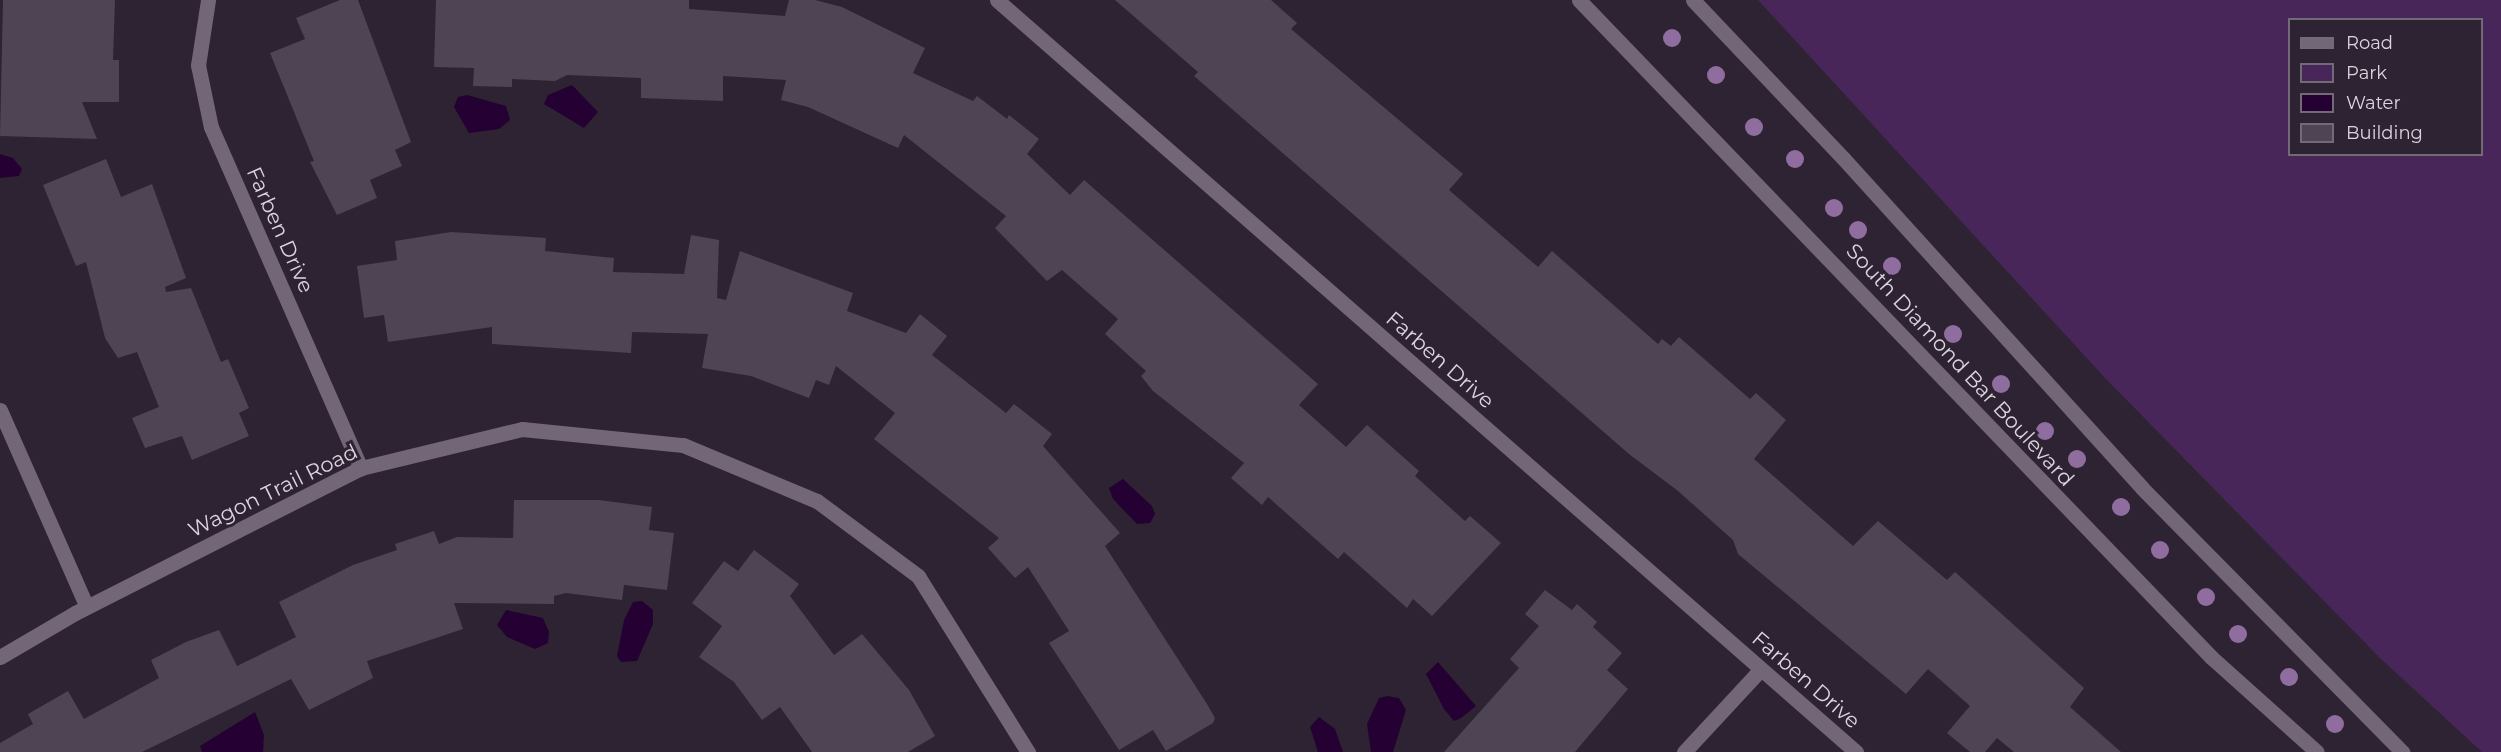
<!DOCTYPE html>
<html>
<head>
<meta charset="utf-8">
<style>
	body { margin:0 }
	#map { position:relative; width:2501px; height:752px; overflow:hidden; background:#2d2332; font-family:Montserrat,sans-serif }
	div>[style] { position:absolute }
	.green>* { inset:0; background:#492659 }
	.water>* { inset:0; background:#240132 }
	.building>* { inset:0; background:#4f4454 }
	.lane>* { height:15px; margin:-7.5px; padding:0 7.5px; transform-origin:7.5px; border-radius:7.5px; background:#726677 }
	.street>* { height:15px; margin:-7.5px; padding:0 7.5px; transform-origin:7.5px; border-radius:7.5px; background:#726677 }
	.secondary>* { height:15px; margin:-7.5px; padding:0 7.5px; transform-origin:7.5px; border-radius:7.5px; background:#726677 }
	.trees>* { width:18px; height:18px; margin:-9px; border-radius:50%; background:#8f6d9f }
	span { translate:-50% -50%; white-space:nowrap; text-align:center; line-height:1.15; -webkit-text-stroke:6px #2d2332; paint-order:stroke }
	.street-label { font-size:21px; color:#dcd5df }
	.legend { position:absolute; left:2288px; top:18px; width:195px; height:138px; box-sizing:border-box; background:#2d2332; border:2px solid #736a77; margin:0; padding:8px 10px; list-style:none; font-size:18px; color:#dcd5df }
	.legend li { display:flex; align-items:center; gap:12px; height:30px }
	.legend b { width:30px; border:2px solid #736a77 }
</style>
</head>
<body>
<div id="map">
	<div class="green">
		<i style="clip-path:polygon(evenodd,1758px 0,2501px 0,2501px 752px,2482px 752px,2380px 658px,2106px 379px,1758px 0,2290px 20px,2482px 20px,2482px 154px,2290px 154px,2290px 20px)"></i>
	</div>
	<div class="water">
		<i style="clip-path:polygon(572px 85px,598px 112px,584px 128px,544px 104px,548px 95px)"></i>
		<i style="clip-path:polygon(467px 95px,506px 106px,510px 120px,499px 129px,469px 133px,454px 107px,458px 97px)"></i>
		<i style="clip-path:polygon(0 154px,13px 158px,22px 169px,19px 176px,0 178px)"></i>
		<i style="clip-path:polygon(1123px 479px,1152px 506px,1155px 514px,1150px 523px,1137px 524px,1113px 499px,1109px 488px)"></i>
		<i style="clip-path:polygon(642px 601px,653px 610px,653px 624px,637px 661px,621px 662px,617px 656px,624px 620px,633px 602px)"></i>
		<i style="clip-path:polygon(506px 610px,543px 618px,549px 632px,548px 643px,535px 649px,507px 637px,497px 625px)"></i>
		<i style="clip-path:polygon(1438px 662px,1476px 706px,1461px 718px,1454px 721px,1444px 709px,1426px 674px)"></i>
		<i style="clip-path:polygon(1387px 696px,1399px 698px,1406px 710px,1393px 752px,1371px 752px,1367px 724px,1379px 698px)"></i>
		<i style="clip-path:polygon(255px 712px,264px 735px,263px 752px,202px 752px,200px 746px)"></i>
		<i style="clip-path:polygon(1319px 717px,1335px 729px,1343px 752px,1318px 752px,1310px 727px)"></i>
	</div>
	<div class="building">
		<i style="clip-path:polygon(3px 0,115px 0,113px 60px,119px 60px,119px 102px,82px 102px,97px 139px,0 136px)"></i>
		<i style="clip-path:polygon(340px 0,358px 0,411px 142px,395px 150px,402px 166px,370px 180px,377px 198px,337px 215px,310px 162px,314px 161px,270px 53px,305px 39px,296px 18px)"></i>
		<i style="clip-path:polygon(436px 0,689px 0,689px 9px,785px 16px,789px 0,815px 0,842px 7px,925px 48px,913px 73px,973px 101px,977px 96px,1007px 119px,1009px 115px,1039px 139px,1027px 154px,1070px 195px,1084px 180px,1318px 384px,1299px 405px,1346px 447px,1367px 425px,1419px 471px,1415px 476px,1465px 521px,1470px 516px,1501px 543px,1432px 616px,1413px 599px,1407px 608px,1344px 552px,1338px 559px,1268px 497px,1262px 505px,1231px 478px,1244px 463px,1153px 391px,1141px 376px,1146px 371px,1105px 334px,1118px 319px,1062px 270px,1047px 281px,995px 228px,1006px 216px,904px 135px,898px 148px,808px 107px,781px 100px,786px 80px,723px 76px,723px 101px,641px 98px,641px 78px,567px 75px,555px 81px,512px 79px,512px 87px,473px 86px,474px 68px,434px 67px)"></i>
		<i style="clip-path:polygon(1115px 0,1271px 0,1297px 23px,1291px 29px,1463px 174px,1449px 190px,1538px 267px,1552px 251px,1658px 344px,1662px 339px,1671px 346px,1679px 337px,1750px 399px,1756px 393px,1786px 420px,1754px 459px,1853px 546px,1878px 521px,1947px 580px,1955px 572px,2084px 688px,2070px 707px,2121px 752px,2014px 752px,1997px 738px,1985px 752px,1970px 752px,1947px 733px,1970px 706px,1928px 669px,1906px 694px,1738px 554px,1733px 540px,1678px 491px,1629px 454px,1194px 76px,1198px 72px)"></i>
		<i style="clip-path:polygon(106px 159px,121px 197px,152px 184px,186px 278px,165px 287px,166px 292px,191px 288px,221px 362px,228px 359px,249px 408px,239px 413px,249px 436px,192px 460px,182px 436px,145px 448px,132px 418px,159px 407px,137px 352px,118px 358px,105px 338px,86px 262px,76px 266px,43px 185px)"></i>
		<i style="clip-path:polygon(451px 232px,546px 238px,545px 251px,614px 258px,613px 272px,684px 274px,691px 235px,719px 240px,717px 298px,726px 300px,740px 251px,853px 293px,847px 311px,906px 333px,920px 314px,947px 336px,932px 355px,1006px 413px,1014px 404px,1052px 434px,1043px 446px,1120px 533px,1105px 546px,1207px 704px,1215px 718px,1213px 723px,1166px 751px,1153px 730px,1119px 750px,1049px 643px,1069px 631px,1028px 567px,1015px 578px,988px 548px,999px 538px,874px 439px,895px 413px,836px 366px,829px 385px,816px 380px,809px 398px,751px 376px,702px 368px,708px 334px,632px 332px,631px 353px,492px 344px,492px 327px,388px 342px,384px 315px,364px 318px,357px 266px,397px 260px,395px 241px)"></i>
		<i style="clip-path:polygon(514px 500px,599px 500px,652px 507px,649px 530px,674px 533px,667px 590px,624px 585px,622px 600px,566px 593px,554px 596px,554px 604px,454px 603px,463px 629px,367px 661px,373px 678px,309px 710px,291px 679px,142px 752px,0 752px,0 743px,33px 724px,28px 714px,68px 691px,84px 719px,159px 678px,151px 660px,186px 642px,219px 630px,237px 666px,296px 637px,279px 602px,353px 565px,397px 550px,395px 544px,434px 531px,439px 544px,457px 537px,513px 538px)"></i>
		<i style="clip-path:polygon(754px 550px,799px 584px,790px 596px,834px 655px,862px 634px,909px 690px,935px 736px,908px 752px,812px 752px,780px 707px,762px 720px,734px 682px,699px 657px,722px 626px,692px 603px,724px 561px,738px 571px)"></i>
		<i style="clip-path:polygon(1545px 590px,1572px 610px,1577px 604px,1597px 622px,1593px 627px,1622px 653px,1607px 670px,1628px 689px,1575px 752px,1444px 752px,1519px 668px,1510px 659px,1539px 626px,1525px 614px)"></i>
	</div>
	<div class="lane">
		<i style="left:0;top:410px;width:215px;rotate:66.2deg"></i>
	</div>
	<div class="street">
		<i style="left:208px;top:0;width:66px;rotate:98.7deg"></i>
		<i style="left:198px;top:65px;width:63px;rotate:78.2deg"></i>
		<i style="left:211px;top:127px;width:373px;rotate:66.3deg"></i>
		<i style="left:997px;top:0;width:1142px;rotate:41.2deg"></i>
		<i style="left:0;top:657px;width:87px;rotate:-30.4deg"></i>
		<i style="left:75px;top:613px;width:321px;rotate:-26.9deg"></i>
		<i style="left:361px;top:468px;width:166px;rotate:-13.6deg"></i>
		<i style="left:522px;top:429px;width:162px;rotate:5.7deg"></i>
		<i style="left:683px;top:445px;width:145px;rotate:22.7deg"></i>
		<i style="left:817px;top:501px;width:126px;rotate:36.6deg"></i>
		<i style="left:918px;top:576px;width:208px;rotate:58deg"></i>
		<i style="left:1684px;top:752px;width:113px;rotate:-47.1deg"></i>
	</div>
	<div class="secondary">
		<i style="left:1579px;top:0;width:912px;rotate:46.11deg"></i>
		<i style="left:2211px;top:657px;width:142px;rotate:41.9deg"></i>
		<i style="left:1693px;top:0;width:218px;rotate:46.5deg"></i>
		<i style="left:1843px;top:158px;width:445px;rotate:47.8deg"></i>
		<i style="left:2142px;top:488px;width:371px;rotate:45.4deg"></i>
	</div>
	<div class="trees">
		<i style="left:1672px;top:38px"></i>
		<i style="left:1716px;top:75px"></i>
		<i style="left:1754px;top:127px"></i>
		<i style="left:1795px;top:159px"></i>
		<i style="left:1834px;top:208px"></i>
		<i style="left:1858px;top:230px"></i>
		<i style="left:1892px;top:266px"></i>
		<i style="left:1953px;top:334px"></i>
		<i style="left:2001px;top:384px"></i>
		<i style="left:2045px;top:431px"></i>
		<i style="left:2077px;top:459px"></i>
		<i style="left:2121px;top:507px"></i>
		<i style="left:2160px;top:550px"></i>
		<i style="left:2206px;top:597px"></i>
		<i style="left:2238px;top:634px"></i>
		<i style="left:2289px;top:677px"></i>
		<i style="left:2335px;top:724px"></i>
	</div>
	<div class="street-label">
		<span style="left:280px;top:230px;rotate:66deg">Farben Drive</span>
		<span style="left:1440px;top:360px;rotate:41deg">Farben Drive</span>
		<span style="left:1960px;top:365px;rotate:47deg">South Diamond Bar Boulevard</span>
		<span style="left:273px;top:491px;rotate:-26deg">Wagon Trail Road</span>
		<span style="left:1806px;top:680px;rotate:41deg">Farben Drive</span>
	</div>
	<ul class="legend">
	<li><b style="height:8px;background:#726677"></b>Road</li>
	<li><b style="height:16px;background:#492659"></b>Park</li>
	<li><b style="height:16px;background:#240132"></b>Water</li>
	<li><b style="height:16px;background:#4f4454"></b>Building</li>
	</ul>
</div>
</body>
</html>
